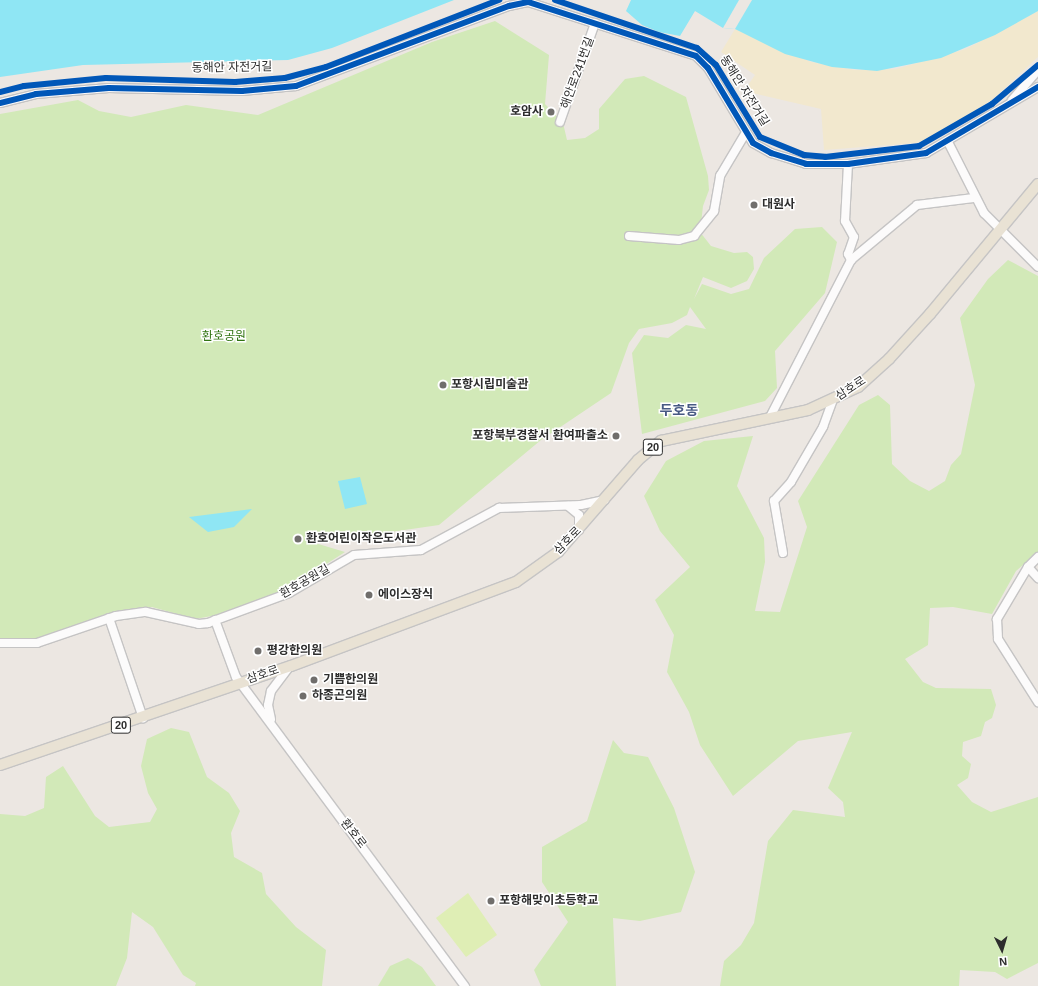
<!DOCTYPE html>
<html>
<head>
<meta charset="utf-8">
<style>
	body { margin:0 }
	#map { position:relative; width:1038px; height:986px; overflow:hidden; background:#ece7e2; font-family:Arial,"Noto Sans KR",sans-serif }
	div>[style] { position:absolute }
	.green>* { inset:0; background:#d2e9b8 }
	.sand>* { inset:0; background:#f2e8ce }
	.pitch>* { inset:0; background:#dfeeb5 }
	.water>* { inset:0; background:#8fe6f4 }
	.pier>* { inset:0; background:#ece7e2 }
	.roads { filter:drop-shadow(1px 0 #c5c4c4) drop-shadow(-1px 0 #c5c4c4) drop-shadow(0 1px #c5c4c4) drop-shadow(0 -1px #c5c4c4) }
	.minor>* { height:8px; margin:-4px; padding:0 4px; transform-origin:4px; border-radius:4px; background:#fcfbfb }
	.major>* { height:10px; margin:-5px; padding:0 5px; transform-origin:5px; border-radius:5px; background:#e9e2d4 }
	.cycleway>* { height:6px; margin:-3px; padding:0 3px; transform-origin:3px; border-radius:3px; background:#0057b8 }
	.dots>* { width:11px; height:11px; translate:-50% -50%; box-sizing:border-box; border:2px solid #fff; border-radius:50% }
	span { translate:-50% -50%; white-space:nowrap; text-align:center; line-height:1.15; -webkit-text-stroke:3px #fff; paint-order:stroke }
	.shield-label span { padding:1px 3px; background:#fff; border:1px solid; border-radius:3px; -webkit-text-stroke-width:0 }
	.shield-label { font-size:11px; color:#2d2d2d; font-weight:700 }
	.street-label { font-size:12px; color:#2d2d2d }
	.poi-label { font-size:12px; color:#2d2d2d; font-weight:700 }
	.right { translate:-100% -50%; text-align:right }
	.left { translate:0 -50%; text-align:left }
	.park-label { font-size:12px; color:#327413 }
	.quarter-label { font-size:14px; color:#475983; font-weight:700 }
	.north { position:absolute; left:982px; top:930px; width:40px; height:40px; -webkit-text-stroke:3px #fff; paint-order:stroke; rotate:175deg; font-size:11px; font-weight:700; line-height:16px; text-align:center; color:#2d2d2d }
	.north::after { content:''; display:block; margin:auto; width:14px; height:18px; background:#2d2d2d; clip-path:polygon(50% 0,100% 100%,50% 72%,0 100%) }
</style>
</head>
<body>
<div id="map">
	<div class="green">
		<i style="clip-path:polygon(495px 21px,549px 55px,545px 104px,563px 123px,567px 140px,585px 138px,599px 129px,599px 109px,625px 79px,644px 76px,686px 97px,708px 176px,709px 190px,703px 206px,700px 232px,711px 246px,734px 253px,747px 252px,753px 257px,754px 269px,747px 281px,731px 288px,703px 277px,694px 299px,702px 284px,731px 294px,749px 289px,764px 258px,795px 229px,822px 227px,837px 242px,825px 293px,775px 351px,777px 388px,765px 401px,642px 434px,632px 353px,644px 335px,668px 338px,686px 325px,706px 329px,690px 307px,687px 315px,672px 323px,639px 329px,629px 343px,611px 393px,541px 440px,439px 525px,315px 543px,345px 552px,283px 592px,223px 614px,195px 619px,152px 607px,114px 613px,34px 640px,0 639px,0 114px,78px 100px,99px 111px,131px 117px,186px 105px,258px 115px,432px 42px)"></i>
		<i style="clip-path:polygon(1008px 260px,1038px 276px,1038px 552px,1016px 571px,992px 614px,953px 607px,930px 608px,928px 645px,905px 659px,923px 682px,936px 688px,991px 689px,996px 705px,992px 718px,985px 722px,981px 736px,963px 742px,962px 756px,971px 764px,968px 778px,957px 785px,972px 802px,991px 812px,1038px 797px,1038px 963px,1007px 979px,995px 972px,960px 970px,959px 986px,720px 986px,724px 961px,741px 945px,754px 923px,768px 841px,793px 810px,845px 817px,843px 802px,828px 788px,852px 732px,798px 741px,733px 796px,700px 745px,689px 712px,667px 672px,674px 635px,655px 600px,690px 567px,660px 531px,644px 496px,666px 461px,704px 441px,753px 436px,737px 486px,764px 538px,765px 562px,755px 611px,780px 612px,807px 527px,798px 501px,859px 405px,878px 395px,890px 405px,892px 464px,910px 481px,929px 491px,945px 481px,951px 465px,961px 454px,975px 385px,960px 318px,988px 279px)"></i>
		<i style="clip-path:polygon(171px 728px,189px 732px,207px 777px,229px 793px,240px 811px,231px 833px,234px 857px,262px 873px,266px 894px,296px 927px,326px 950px,322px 986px,195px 986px,196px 983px,183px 975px,153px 927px,132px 912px,127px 958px,116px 986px,0 986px,0 814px,25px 816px,44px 808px,46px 777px,63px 766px,95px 816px,109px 827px,150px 822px,157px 809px,148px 793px,141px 766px,147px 739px)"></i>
		<i style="clip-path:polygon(613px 740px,624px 753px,648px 757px,674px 808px,695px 872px,681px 912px,640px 921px,613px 918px,616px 986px,541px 986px,534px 970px,568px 922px,542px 882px,542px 847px,587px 821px)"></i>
		<i style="clip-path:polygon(408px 958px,422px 967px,436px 986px,378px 986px,390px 966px)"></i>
	</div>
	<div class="sand">
		<i style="clip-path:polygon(1038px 11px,1038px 57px,992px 100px,927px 140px,916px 143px,824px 150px,821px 109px,744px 91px,755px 75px,721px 52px,735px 29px,811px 62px,855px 70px,896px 69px,966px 49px)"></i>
	</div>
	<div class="pitch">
		<i style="clip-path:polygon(468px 893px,497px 935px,466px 957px,436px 918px)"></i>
	</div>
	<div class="water">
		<i style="clip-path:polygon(0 0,454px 0,332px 48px,288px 60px,83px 65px,0 77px)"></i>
		<i style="clip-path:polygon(631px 0,1038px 0,1038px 11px,995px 35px,941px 58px,877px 71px,832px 67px,785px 54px,735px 29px,723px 28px,695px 11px,680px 36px,659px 32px,642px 25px,626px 11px)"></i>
		<i style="clip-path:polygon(360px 477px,367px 504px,345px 509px,338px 481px)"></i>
		<i style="clip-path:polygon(252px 509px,234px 527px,208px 532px,189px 517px)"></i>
	</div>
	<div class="pier">
		<i style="clip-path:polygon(739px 0,752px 0,735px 29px,723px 28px)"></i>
	</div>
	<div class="roads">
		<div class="minor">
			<i style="left:1012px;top:100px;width:40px;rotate:-49deg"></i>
			<i style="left:0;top:103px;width:37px;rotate:-14deg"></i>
			<i style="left:36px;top:94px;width:73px;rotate:-4.7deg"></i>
			<i style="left:109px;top:88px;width:133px;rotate:1.3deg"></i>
			<i style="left:242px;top:91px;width:54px;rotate:-5.3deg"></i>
			<i style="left:296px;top:86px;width:228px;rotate:-20.6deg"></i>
			<i style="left:509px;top:6px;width:19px;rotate:-12deg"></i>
			<i style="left:528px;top:2px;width:176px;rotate:17.8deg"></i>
			<i style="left:696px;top:56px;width:17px;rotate:45deg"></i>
			<i style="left:708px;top:68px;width:87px;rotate:59deg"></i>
			<i style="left:753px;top:143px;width:21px;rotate:29deg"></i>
			<i style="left:771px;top:153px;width:37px;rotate:17deg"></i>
			<i style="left:806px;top:164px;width:42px"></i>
			<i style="left:848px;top:164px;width:79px;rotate:-8deg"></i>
			<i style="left:926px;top:153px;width:130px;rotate:-30.5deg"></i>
			<i style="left:560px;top:122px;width:105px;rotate:-70.5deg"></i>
			<i style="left:948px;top:142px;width:80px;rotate:63.1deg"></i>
			<i style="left:984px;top:213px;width:76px;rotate:45deg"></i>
			<i style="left:848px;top:164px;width:57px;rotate:93deg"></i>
			<i style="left:845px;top:221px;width:18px;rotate:61deg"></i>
			<i style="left:854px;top:237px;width:18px;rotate:109deg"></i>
			<i style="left:848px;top:254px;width:7px;rotate:63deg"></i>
			<i style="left:629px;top:236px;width:50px;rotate:4.6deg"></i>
			<i style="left:679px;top:240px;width:16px;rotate:-15deg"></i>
			<i style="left:694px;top:236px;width:32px;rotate:-51deg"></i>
			<i style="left:714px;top:211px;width:36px;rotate:-80deg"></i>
			<i style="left:720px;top:176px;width:49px;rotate:-59.2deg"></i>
			<i style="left:770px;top:417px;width:177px;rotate:-62.7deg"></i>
			<i style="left:851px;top:260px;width:86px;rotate:-39.8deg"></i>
			<i style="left:917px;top:205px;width:57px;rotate:-7deg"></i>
			<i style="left:568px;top:506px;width:14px;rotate:39deg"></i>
			<i style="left:579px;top:515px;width:15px;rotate:90deg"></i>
			<i style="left:783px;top:553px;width:53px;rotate:-99.8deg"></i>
			<i style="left:774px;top:501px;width:25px;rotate:-48deg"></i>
			<i style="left:791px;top:482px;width:64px;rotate:-59.8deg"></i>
			<i style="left:823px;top:427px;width:27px;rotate:-70deg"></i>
			<i style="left:1038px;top:557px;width:14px;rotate:135deg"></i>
			<i style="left:1028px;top:567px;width:61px;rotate:120.8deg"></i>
			<i style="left:997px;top:619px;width:20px;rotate:87deg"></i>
			<i style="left:998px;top:639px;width:75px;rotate:57.6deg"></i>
			<i style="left:1028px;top:567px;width:15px;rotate:48deg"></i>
			<i style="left:109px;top:618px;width:106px;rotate:71.2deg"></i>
			<i style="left:215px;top:620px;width:61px;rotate:69.8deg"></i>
			<i style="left:236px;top:677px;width:385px;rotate:53.5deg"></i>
			<i style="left:0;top:643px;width:37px"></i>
			<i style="left:37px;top:643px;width:83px;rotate:-18.9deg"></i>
			<i style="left:116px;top:616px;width:30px;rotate:-8deg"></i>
			<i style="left:146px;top:612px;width:54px;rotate:12.8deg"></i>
			<i style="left:199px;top:624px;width:9px;rotate:-6deg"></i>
			<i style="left:208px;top:623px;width:86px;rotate:-20.3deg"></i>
			<i style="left:289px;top:593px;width:75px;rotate:-30.3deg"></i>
			<i style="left:354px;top:555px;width:67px;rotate:-4.3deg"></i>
			<i style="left:421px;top:550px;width:89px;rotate:-28.3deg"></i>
			<i style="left:499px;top:508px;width:82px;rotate:-2.1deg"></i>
			<i style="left:581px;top:505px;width:24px;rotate:-12deg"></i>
			<i style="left:271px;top:719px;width:14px;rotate:-102deg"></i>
			<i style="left:268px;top:705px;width:14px;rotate:-78deg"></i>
			<i style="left:271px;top:691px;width:31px;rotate:-53deg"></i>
		</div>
		<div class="major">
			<i style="left:0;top:765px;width:307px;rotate:-18.8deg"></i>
			<i style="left:291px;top:666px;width:240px;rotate:-20.5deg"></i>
			<i style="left:516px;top:582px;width:52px;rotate:-35.5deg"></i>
			<i style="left:558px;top:552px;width:122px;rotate:-49deg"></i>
			<i style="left:638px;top:460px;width:30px;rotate:-40deg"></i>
			<i style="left:661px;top:441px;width:150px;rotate:-11.9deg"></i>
			<i style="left:808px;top:410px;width:55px;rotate:-24.7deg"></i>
			<i style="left:858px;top:387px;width:42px;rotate:-42.1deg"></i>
			<i style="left:889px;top:359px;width:61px;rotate:-47.7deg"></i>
			<i style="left:930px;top:314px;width:169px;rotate:-50.3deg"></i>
		</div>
	</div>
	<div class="cycleway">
		<i style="left:555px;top:0;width:150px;rotate:18.7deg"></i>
		<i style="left:697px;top:48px;width:25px;rotate:42deg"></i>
		<i style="left:716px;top:65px;width:84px;rotate:58.6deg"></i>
		<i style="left:760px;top:137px;width:48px;rotate:22.2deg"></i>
		<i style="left:804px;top:155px;width:21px;rotate:5deg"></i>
		<i style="left:825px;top:157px;width:95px;rotate:-6.7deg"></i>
		<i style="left:919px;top:146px;width:84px;rotate:-29.9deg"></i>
		<i style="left:992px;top:104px;width:60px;rotate:-40.3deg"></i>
		<i style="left:0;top:92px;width:25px;rotate:-14deg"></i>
		<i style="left:24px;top:86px;width:82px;rotate:-5.6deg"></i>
		<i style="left:106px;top:78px;width:129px;rotate:1.8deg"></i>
		<i style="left:235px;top:82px;width:50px;rotate:-4.6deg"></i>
		<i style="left:285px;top:78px;width:42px;rotate:-15deg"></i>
		<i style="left:326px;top:67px;width:186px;rotate:-21.2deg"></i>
		<i style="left:0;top:103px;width:37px;rotate:-14deg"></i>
		<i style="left:36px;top:94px;width:73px;rotate:-4.7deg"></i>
		<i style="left:109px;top:88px;width:133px;rotate:1.3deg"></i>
		<i style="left:242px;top:91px;width:54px;rotate:-5.3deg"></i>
		<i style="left:296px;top:86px;width:228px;rotate:-20.6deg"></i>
		<i style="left:509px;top:6px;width:19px;rotate:-12deg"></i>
		<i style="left:528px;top:2px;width:176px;rotate:17.8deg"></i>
		<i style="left:696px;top:56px;width:17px;rotate:45deg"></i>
		<i style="left:708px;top:68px;width:87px;rotate:59deg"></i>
		<i style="left:753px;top:143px;width:21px;rotate:29deg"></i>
		<i style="left:771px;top:153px;width:37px;rotate:17deg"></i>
		<i style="left:806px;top:164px;width:42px"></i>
		<i style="left:848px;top:164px;width:79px;rotate:-8deg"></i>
		<i style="left:926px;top:153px;width:130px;rotate:-30.5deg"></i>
	</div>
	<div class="dots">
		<i style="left:551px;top:112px;background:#706e6c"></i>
		<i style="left:754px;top:205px;background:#706e6c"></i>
		<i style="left:443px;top:385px;background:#706e6c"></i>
		<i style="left:616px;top:436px;background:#706e6c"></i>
		<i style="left:298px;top:539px;background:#706e6c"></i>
		<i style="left:369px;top:595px;background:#706e6c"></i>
		<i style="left:258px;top:651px;background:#706e6c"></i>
		<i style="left:314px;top:680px;background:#706e6c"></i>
		<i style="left:303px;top:696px;background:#706e6c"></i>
		<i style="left:491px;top:901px;background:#706e6c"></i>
	</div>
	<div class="shield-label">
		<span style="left:653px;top:447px">20</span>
		<span style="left:121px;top:725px">20</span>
	</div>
	<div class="street-label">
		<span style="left:232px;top:68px;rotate:-1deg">동해안 자전거길</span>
		<span style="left:578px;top:73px;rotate:-70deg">해안로241번길</span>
		<span style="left:744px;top:91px;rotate:58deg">동해안 자전거길</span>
		<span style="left:851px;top:389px;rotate:-33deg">삼호로</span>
		<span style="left:568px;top:541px;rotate:-45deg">삼호로</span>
		<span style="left:305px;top:582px;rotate:-30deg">환호공원길</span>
		<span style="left:263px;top:675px;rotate:-19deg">삼호로</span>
		<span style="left:353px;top:834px;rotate:52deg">환호로</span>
	</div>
	<div class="poi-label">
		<span class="right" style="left:543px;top:112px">호암사</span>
		<span class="left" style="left:762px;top:205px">대원사</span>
		<span class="left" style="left:451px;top:385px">포항시립미술관</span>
		<span class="right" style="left:608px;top:436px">포항북부경찰서 환여파출소</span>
		<span class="left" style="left:306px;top:539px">환호어린이작은도서관</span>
		<span class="left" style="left:378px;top:595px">에이스장식</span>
		<span class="left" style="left:267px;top:651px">평강한의원</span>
		<span class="left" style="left:323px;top:680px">기쁨한의원</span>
		<span class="left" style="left:312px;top:696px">하종곤의원</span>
		<span class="left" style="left:499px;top:901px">포항해맞이초등학교</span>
	</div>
	<div class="park-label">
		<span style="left:224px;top:337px">환호공원</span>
	</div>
	<div class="quarter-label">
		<span style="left:679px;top:410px">두호동</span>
	</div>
	<div class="north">N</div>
</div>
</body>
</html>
